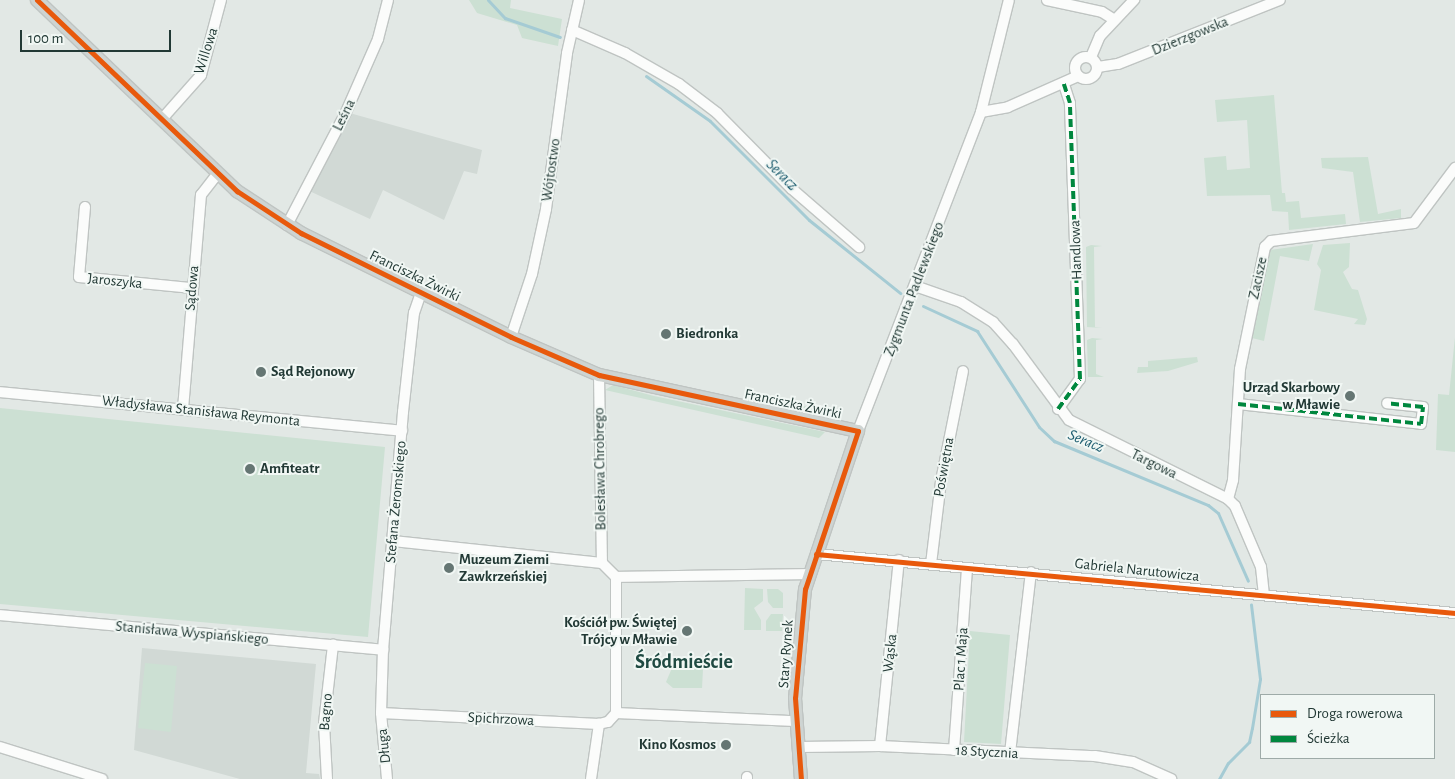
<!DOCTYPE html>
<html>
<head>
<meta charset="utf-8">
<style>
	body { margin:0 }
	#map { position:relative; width:1455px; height:779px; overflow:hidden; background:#e2e8e5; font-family:"Alegreya Sans",sans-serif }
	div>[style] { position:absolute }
	.built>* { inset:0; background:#d1d9d5 }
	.green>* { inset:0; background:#cce0d3 }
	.stream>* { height:3px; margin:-1.5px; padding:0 1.5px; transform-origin:1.5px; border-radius:1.5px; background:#a5cbd4 }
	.roads { filter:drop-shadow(1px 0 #bfc4c2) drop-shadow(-1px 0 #bfc4c2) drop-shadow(0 1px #bfc4c2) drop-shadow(0 -1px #bfc4c2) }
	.minor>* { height:10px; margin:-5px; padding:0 5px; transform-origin:5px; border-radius:5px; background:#fbfcfb }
	.minor>.ring { margin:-5px; padding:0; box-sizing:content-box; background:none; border:10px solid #fbfcfb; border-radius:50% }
	.major>* { height:12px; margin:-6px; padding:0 6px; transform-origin:6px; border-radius:6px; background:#ced4d2 }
	.quiet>* { height:4px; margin-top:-2px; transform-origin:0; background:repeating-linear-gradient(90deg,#00873e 0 8px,transparent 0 12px) }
	.cycleway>* { height:5px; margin:-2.5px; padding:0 2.5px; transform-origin:2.5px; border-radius:2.5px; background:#e8590c }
	.dots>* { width:14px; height:14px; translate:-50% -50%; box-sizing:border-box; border:2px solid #f1f7f4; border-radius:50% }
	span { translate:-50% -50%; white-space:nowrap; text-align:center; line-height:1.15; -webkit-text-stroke:4px #f1f7f4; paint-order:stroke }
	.street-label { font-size:15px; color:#223935 }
	.poi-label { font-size:15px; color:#223935; font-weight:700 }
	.left { translate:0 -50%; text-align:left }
	.right { translate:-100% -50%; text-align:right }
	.water-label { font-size:16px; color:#205f71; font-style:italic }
	.district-label { font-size:20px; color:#1f4a42; font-weight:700 }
	.legend { position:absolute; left:1260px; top:694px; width:175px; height:65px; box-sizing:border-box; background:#f1f7f4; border:1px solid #9eaba8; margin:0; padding:6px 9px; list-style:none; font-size:15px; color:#223935 }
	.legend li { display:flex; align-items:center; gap:10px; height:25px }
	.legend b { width:25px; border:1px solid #9eaba8 }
	.scale { position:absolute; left:20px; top:30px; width:151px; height:22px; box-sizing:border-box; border:2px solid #223935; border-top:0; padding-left:6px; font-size:15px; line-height:18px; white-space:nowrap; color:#223935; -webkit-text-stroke:4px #f1f7f4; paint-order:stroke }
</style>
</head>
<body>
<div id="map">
	<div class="built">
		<i style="clip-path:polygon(346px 112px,482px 150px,477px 174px,464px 171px,444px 220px,383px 190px,370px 219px,305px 189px)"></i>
		<i style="clip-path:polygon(142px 648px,316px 664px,306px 773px,319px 774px,320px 779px,240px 779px,134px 750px)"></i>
	</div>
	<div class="green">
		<i style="clip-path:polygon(469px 0,511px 0,510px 8px,562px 19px,558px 46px,522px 38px,517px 25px,477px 13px)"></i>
		<i style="clip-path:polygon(1274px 95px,1282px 193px,1285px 193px,1286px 202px,1299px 201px,1301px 218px,1345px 214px,1346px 224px,1289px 230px,1288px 212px,1272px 211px,1270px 195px,1207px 196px,1204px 158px,1226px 156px,1227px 170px,1250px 168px,1247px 120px,1217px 122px,1215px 100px)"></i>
		<i style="clip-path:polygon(1368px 157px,1378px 214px,1401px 209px,1401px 218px,1360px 222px,1353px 172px,1322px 168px,1321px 158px)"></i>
		<i style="clip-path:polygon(1350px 243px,1349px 267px,1343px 272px,1352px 289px,1358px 290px,1367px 319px,1365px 325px,1354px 324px,1358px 319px,1314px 310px,1321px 270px,1317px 264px,1323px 245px)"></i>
		<i style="clip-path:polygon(1313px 244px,1309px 261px,1280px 256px,1264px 341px,1252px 338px,1270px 250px)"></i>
		<i style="clip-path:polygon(1091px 245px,1102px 246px,1094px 247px,1095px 327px,1102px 328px,1087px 327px,1086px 247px)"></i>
		<i style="clip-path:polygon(1455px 337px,1455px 452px,1436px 450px,1438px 394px,1449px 395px)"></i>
		<i style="clip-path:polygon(1092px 338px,1103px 339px,1096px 340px,1096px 374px,1104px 377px,1088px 377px,1087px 340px)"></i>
		<i style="clip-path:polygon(1197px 357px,1198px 362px,1168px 371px,1137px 373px,1138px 367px,1148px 367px,1148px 361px)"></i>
		<i style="clip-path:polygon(613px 385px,654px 396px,825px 432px,819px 438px,605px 390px)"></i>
		<i style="clip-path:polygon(780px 401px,831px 412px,831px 418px,787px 408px)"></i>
		<i style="clip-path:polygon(0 408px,385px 447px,368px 637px,0 604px)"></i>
		<i style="clip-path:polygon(745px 588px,763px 589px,763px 601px,754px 608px,761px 620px,761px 630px,744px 630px)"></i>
		<i style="clip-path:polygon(767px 589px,778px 589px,783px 593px,783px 608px,773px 608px,768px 602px)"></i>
		<i style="clip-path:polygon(771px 614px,783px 614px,782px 631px,766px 631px,766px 621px)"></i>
		<i style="clip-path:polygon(970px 631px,1010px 635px,1001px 744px,964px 742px)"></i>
		<i style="clip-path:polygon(145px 663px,177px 666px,171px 732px,138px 728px)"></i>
		<i style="clip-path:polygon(672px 668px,703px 669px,702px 688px,673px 688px,666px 682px)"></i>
	</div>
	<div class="stream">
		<i style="left:488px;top:0;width:25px;rotate:47deg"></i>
		<i style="left:505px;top:18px;width:58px;rotate:19.1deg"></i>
		<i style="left:646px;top:76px;width:78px;rotate:35.1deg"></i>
		<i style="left:710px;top:121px;width:140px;rotate:45deg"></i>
		<i style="left:809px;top:220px;width:117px;rotate:38.7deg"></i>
		<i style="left:923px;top:306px;width:60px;rotate:24.8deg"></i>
		<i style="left:977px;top:331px;width:114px;rotate:57.1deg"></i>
		<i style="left:1039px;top:427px;width:21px;rotate:43deg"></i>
		<i style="left:1054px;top:441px;width:167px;rotate:22.6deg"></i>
		<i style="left:1208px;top:505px;width:13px;rotate:39deg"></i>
		<i style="left:1218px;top:513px;width:74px;rotate:66.2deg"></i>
		<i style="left:1219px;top:779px;width:18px;rotate:-61deg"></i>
		<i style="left:1228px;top:763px;width:30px;rotate:-45deg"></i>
		<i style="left:1249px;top:742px;width:14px;rotate:-78deg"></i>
		<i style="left:1252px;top:728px;width:50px;rotate:-80.7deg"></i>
		<i style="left:1260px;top:679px;width:75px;rotate:-96.9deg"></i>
	</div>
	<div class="roads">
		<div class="minor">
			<i style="left:1047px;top:0;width:56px;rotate:12.3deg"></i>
			<i style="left:1102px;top:12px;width:15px;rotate:32deg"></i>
			<i style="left:572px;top:30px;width:58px;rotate:23.5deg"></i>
			<i style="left:625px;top:53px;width:62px;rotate:29.9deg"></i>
			<i style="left:679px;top:84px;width:48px;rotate:37.3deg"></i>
			<i style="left:717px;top:113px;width:107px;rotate:45.4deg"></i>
			<i style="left:792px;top:189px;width:89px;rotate:40.9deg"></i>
			<i class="ring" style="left:1075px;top:57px;width:12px;height:12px"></i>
			<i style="left:1091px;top:57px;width:23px;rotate:-67deg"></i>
			<i style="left:1100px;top:36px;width:50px;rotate:-46.6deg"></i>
			<i style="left:1098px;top:67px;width:20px;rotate:-9deg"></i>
			<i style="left:1118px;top:64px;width:174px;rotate:-21.6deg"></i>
			<i style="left:981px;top:112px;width:27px;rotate:-10deg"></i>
			<i style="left:1008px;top:107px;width:77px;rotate:-23.9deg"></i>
			<i style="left:162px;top:119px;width:59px;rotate:-48.4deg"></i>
			<i style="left:201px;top:75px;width:78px;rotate:-75.1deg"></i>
			<i style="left:85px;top:207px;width:70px;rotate:94.9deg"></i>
			<i style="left:79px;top:277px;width:114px;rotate:5.6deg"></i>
			<i style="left:287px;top:225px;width:127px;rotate:-62.4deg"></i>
			<i style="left:346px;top:112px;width:80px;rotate:-66.3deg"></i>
			<i style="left:378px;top:39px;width:40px;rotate:-75.6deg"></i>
			<i style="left:915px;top:286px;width:49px;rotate:19.2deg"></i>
			<i style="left:961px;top:302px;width:38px;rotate:32deg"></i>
			<i style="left:993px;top:322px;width:30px;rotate:48deg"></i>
			<i style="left:1013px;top:344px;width:94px;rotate:53.6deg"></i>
			<i style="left:1069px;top:420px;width:178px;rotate:26.4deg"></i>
			<i style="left:1228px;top:499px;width:10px;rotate:45deg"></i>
			<i style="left:1235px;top:506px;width:66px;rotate:66.9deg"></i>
			<i style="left:1261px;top:567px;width:28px;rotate:84deg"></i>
			<i style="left:511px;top:337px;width:66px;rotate:-71.6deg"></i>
			<i style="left:532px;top:274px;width:66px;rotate:-77.8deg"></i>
			<i style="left:546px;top:209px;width:157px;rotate:-82.3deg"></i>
			<i style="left:567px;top:53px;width:54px;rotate:-77.2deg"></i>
			<i style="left:599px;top:375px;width:188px;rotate:89.1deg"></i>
			<i style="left:0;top:392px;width:404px;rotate:5.5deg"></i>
			<i style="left:1238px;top:404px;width:184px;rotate:6.2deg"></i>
			<i style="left:1421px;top:424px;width:17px;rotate:-83deg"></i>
			<i style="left:1423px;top:407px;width:36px;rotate:-174deg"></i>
			<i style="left:183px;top:409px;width:215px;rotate:-85.2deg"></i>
			<i style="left:201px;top:195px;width:28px;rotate:-52deg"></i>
			<i style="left:1058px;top:409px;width:37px;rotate:-54deg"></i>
			<i style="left:1080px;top:379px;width:276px;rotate:-92.1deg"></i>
			<i style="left:1070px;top:103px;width:20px;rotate:-108deg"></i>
			<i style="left:858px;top:431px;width:342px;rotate:-68.9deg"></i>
			<i style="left:981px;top:112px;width:115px;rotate:-76deg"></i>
			<i style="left:1228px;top:499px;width:20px;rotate:-75deg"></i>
			<i style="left:1233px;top:480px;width:111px;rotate:-86.4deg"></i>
			<i style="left:1240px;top:369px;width:125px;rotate:-78.4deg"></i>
			<i style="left:1265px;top:247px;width:8px;rotate:-45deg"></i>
			<i style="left:1271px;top:241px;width:144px;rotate:-7.2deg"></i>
			<i style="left:1414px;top:223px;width:69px;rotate:-53.3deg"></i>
			<i style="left:393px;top:541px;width:210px;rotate:6deg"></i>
			<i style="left:602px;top:563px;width:20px;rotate:45deg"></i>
			<i style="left:816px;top:554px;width:642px;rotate:5.28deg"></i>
			<i style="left:931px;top:564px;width:84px;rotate:-83.1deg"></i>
			<i style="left:941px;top:481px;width:112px;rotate:-78.7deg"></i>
			<i style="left:616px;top:577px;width:192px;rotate:-0.9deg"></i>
			<i style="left:0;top:615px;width:385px;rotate:5.2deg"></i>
			<i style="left:381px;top:713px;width:218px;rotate:2.9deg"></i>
			<i style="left:599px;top:724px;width:9px;rotate:-13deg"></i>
			<i style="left:608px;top:722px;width:12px;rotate:-48deg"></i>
			<i style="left:616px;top:713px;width:179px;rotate:2.6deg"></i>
			<i style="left:616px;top:713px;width:136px;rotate:-90deg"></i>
			<i style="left:880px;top:746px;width:187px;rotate:-84.2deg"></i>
			<i style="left:0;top:747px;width:107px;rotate:17.4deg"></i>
			<i style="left:799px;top:747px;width:81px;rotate:-0.7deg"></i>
			<i style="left:880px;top:746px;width:215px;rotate:2.7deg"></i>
			<i style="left:1095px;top:756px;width:38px;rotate:9deg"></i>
			<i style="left:1133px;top:762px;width:42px;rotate:24.1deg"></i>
			<i style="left:954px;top:750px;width:182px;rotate:-85.9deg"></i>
			<i style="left:1010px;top:753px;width:182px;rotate:-83.4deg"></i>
			<i style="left:327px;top:779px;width:56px;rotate:-93.1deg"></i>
			<i style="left:324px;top:723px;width:79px;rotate:-83.4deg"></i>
			<i style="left:387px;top:779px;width:66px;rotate:-95.2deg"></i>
			<i style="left:381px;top:713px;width:63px;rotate:-88.2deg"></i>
			<i style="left:383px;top:650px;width:239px;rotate:-85.2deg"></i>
			<i style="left:403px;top:412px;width:100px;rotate:-83.7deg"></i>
			<i style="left:414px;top:313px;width:21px;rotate:-71deg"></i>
			<i style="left:591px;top:779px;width:56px;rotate:-81.7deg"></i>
			<i style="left:747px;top:779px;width:2px;rotate:-90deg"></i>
		</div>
		<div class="major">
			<i style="left:37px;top:0;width:277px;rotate:43.7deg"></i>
			<i style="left:237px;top:191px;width:77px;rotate:33.3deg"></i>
			<i style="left:301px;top:233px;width:234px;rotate:26.3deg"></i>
			<i style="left:511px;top:337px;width:96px;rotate:23.4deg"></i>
			<i style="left:599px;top:375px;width:265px;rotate:12.2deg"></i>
			<i style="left:858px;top:431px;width:167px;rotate:108.5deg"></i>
			<i style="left:805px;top:589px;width:109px;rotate:95.2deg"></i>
			<i style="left:795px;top:698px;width:81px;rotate:85.8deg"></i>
		</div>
	</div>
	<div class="quiet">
		<i style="left:1238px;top:404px;width:184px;rotate:6.2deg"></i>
		<i style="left:1421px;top:424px;width:17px;rotate:-83deg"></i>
		<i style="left:1423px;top:407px;width:36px;rotate:-174deg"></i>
		<i style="left:1058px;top:409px;width:37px;rotate:-54deg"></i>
		<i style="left:1080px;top:379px;width:276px;rotate:-92.1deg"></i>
		<i style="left:1070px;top:103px;width:20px;rotate:-108deg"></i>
	</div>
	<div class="cycleway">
		<i style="left:37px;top:0;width:277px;rotate:43.7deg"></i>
		<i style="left:237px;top:191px;width:77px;rotate:33.3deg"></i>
		<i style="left:301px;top:233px;width:234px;rotate:26.3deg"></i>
		<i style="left:511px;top:337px;width:96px;rotate:23.4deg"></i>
		<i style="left:599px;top:375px;width:265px;rotate:12.2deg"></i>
		<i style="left:858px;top:431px;width:167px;rotate:108.5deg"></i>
		<i style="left:805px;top:589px;width:109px;rotate:95.2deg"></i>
		<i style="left:795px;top:698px;width:81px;rotate:85.8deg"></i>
		<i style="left:816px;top:554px;width:642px;rotate:5.28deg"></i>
	</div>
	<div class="dots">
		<i style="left:666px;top:334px;background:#657673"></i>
		<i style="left:261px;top:372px;background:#657673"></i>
		<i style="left:1350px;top:396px;background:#657673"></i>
		<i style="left:250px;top:469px;background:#657673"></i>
		<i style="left:449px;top:568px;background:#657673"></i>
		<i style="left:687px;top:631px;background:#657673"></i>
		<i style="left:726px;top:745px;background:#657673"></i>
	</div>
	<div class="street-label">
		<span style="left:1190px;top:36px;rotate:-22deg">Dzierzgowska</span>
		<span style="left:206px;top:51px;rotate:-72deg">Willowa</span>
		<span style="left:344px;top:115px;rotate:-64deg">Leśna</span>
		<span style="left:551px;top:170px;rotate:-82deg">Wójtostwo</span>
		<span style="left:1076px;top:250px;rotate:-92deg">Handlowa</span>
		<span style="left:415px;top:276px;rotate:26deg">Franciszka Żwirki</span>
		<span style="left:1258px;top:278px;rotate:-78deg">Zacisze</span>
		<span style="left:115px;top:281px;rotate:6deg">Jaroszyka</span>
		<span style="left:192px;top:288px;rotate:-85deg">Sądowa</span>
		<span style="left:914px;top:289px;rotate:-69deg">Zygmunta Padlewskiego</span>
		<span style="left:793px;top:404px;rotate:12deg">Franciszka Żwirki</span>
		<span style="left:201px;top:411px;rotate:6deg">Władysława Stanisława Reymonta</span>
		<span style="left:1154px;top:464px;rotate:26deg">Targowa</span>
		<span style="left:944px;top:467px;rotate:-80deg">Poświętna</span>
		<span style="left:600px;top:469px;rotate:-91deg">Bolesława Chrobrego</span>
		<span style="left:396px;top:502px;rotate:-85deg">Stefana Żeromskiego</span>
		<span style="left:1137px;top:570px;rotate:6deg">Gabriela Narutowicza</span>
		<span style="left:192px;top:633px;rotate:5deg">Stanisława Wyspiańskiego</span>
		<span style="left:890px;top:653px;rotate:-84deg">Wąska</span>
		<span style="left:786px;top:654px;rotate:-86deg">Stary Rynek</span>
		<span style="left:961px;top:659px;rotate:-86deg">Plac 1 Maja</span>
		<span style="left:326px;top:712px;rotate:-85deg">Bagno</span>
		<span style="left:501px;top:719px;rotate:3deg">Spichrzowa</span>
		<span style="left:384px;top:746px;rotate:-96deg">Długa</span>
		<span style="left:987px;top:752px;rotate:3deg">18 Stycznia</span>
	</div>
	<div class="poi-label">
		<span class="left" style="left:676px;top:334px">Biedronka</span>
		<span class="left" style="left:271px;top:372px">Sąd Rejonowy</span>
		<span class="right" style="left:1340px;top:396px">Urząd Skarbowy<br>w Mławie</span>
		<span class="left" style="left:260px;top:469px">Amfiteatr</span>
		<span class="left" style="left:459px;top:568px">Muzeum Ziemi<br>Zawkrzeńskiej</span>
		<span class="right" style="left:677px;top:631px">Kościół pw. Świętej<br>Trójcy w Mławie</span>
		<span class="right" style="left:716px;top:745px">Kino Kosmos</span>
	</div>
	<div class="water-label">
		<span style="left:782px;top:175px;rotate:45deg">Seracz</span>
		<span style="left:1086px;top:441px;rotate:23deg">Seracz</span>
	</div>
	<div class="district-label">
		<span style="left:684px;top:662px">Śródmieście</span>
	</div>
	<ul class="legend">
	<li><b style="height:6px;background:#e8590c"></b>Droga rowerowa</li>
	<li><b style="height:6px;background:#00873e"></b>Ścieżka</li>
	</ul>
	<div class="scale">100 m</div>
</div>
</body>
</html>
